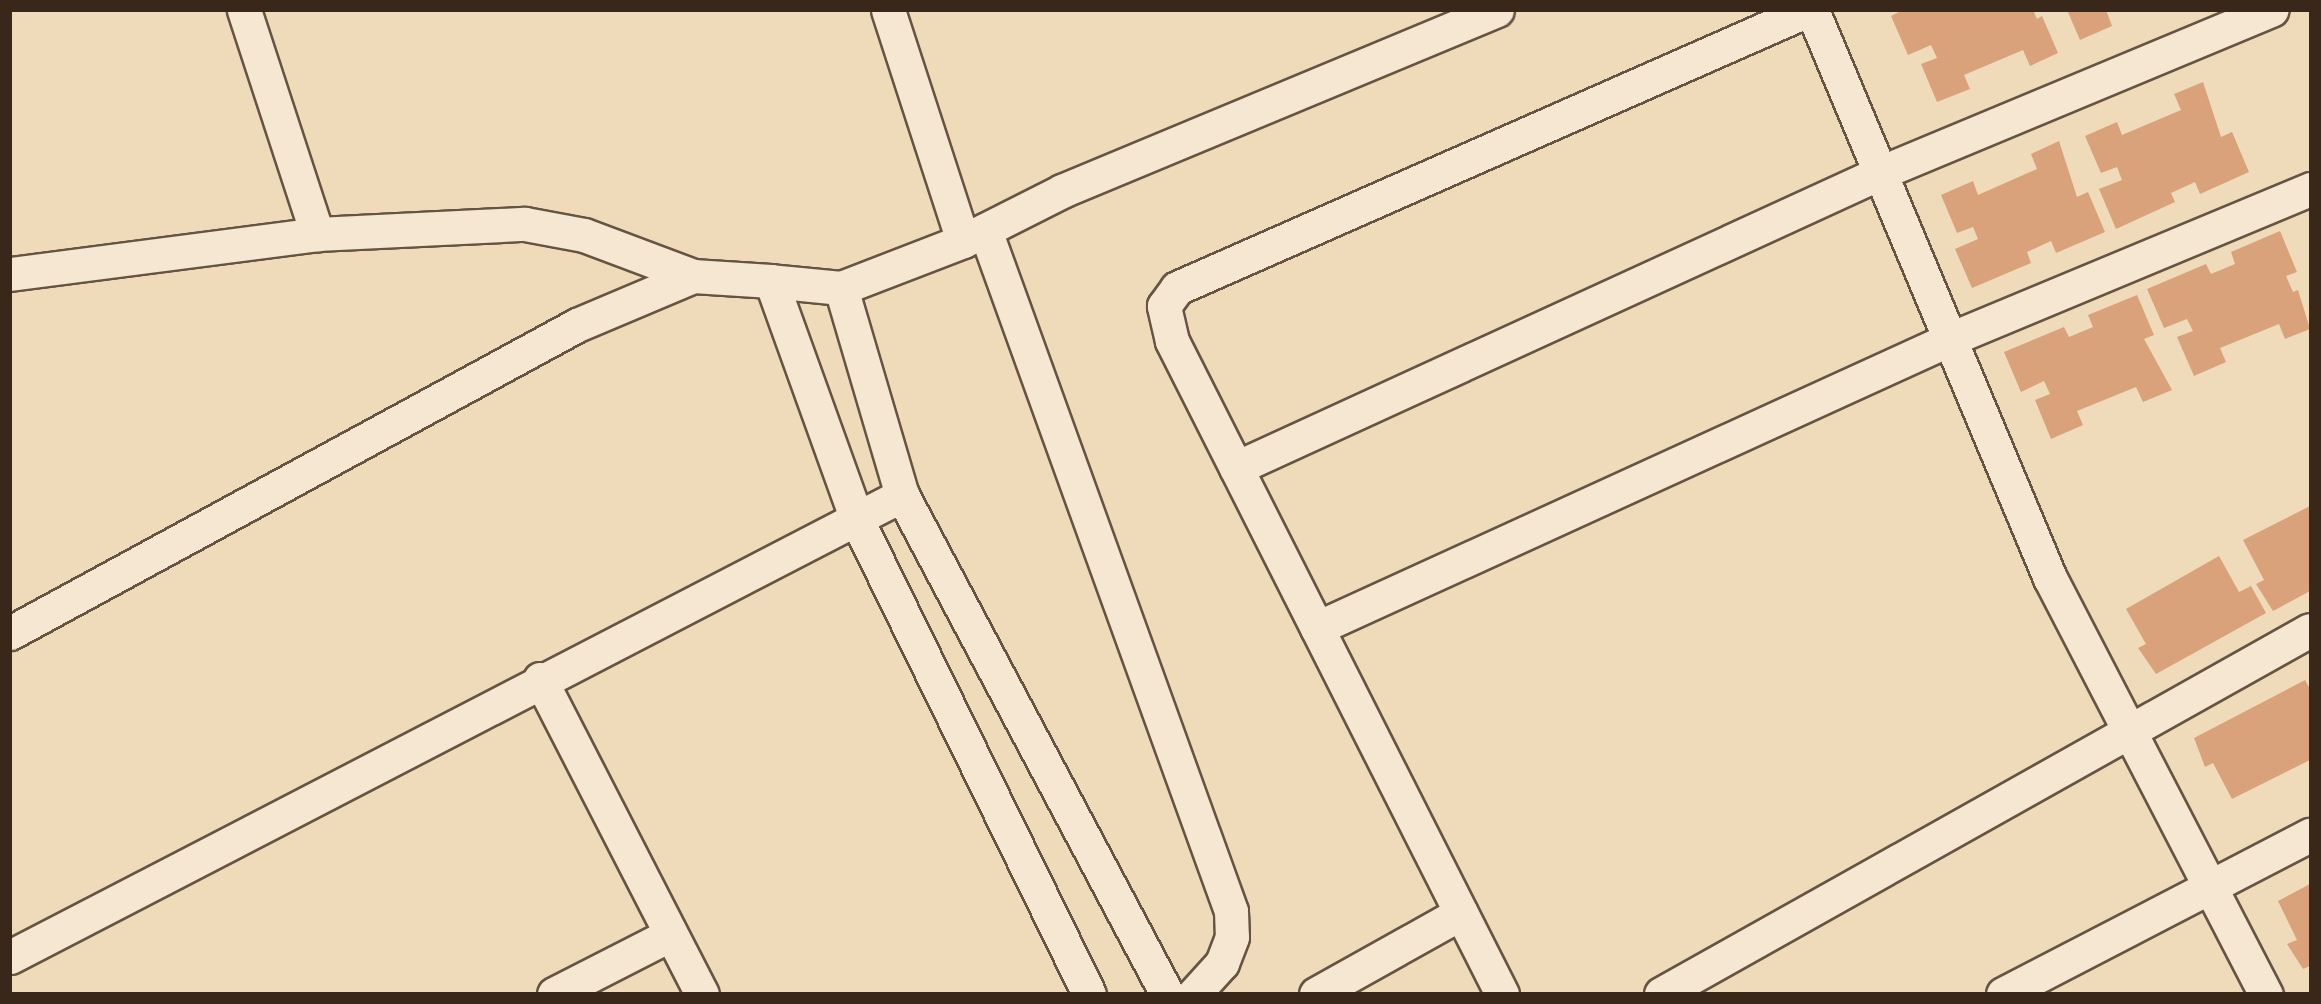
<!DOCTYPE html>
<html>
<head>
<meta charset="utf-8">
<style>
	body { margin:0 }
	#map { position:relative; width:2321px; height:1004px; overflow:hidden; background:#efdab9; font-family:"EB Garamond",serif }
	div>[style] { position:absolute }
	.building>* { inset:0; background:#daa27a }
	.roads { filter:drop-shadow(2px 0 #665442) drop-shadow(-2px 0 #665442) drop-shadow(0 2px #665442) drop-shadow(0 -2px #665442) }
	.street>* { height:33px; margin:-16.5px; padding:0 16.5px; transform-origin:16.5px; border-radius:16.5px; background:#f5e7d2 }
	.secondary>* { height:33px; margin:-16.5px; padding:0 16.5px; transform-origin:16.5px; border-radius:16.5px; background:#f5e7d2 }
	span { translate:-50% -50%; white-space:nowrap; text-align:center; line-height:1.15; -webkit-text-stroke:6px #f5e7d2; paint-order:stroke }
	.frame { position:absolute; inset:0; border:12px solid #39271a; pointer-events:none }
</style>
</head>
<body>
<div id="map">
	<div class="building">
		<i style="clip-path:polygon(1903px 10px,2033px 10px,2037px 19px,2042px 16px,2058px 53px,2030px 66px,2023px 50px,1964px 75px,1970px 89px,1937px 102px,1921px 64px,1937px 58px,1931px 45px,1908px 55px,1891px 16px)"></i>
		<i style="clip-path:polygon(2067px 10px,2106px 10px,2112px 26px,2080px 40px)"></i>
		<i style="clip-path:polygon(2203px 82px,2221px 137px,2232px 132px,2249px 172px,2200px 194px,2195px 182px,2171px 193px,2175px 202px,2116px 229px,2099px 189px,2122px 180px,2117px 167px,2101px 173px,2085px 136px,2117px 122px,2122px 135px,2181px 110px,2174px 94px)"></i>
		<i style="clip-path:polygon(2059px 141px,2077px 197px,2088px 192px,2105px 232px,2056px 253px,2051px 241px,2027px 252px,2031px 263px,1972px 288px,1955px 249px,1978px 239px,1973px 227px,1957px 233px,1941px 195px,1973px 181px,1978px 195px,2037px 169px,2031px 154px)"></i>
		<i style="clip-path:polygon(2280px 231px,2297px 272px,2286px 276px,2293px 292px,2298px 290px,2310px 329px,2285px 339px,2279px 324px,2220px 348px,2226px 362px,2194px 376px,2177px 337px,2193px 331px,2187px 319px,2164px 328px,2147px 289px,2206px 264px,2211px 274px,2235px 264px,2231px 252px)"></i>
		<i style="clip-path:polygon(2137px 295px,2154px 335px,2144px 339px,2172px 390px,2143px 402px,2136px 387px,2077px 411px,2083px 425px,2051px 439px,2035px 400px,2050px 394px,2044px 381px,2021px 392px,2004px 352px,2064px 327px,2069px 337px,2093px 327px,2088px 315px)"></i>
		<i style="clip-path:polygon(2310px 506px,2310px 591px,2273px 611px,2256px 584px,2264px 580px,2243px 540px)"></i>
		<i style="clip-path:polygon(2219px 556px,2239px 592px,2251px 586px,2266px 613px,2156px 674px,2138px 648px,2146px 644px,2126px 609px)"></i>
		<i style="clip-path:polygon(2305px 680px,2310px 689px,2310px 760px,2232px 799px,2213px 763px,2205px 767px,2194px 738px)"></i>
		<i style="clip-path:polygon(2310px 884px,2310px 966px,2303px 969px,2287px 944px,2297px 940px,2278px 901px)"></i>
	</div>
	<div class="roads">
		<div class="street">
			<i style="left:244px;top:10px;width:236px;rotate:71.9deg"></i>
			<i style="left:1812px;top:10px;width:616px;rotate:67.27deg"></i>
			<i style="left:2050px;top:578px;width:469px;rotate:62.6deg"></i>
			<i style="left:985px;top:230px;width:724px;rotate:70.14deg"></i>
			<i style="left:1231px;top:911px;width:26px;rotate:88deg"></i>
			<i style="left:1232px;top:937px;width:28px;rotate:111deg"></i>
			<i style="left:1222px;top:963px;width:42px;rotate:132.1deg"></i>
			<i style="left:965px;top:240px;width:109px;rotate:-26.8deg"></i>
			<i style="left:1062px;top:191px;width:471px;rotate:-22.6deg"></i>
			<i style="left:10px;top:274px;width:310px;rotate:-7.4deg"></i>
			<i style="left:317px;top:234px;width:208px;rotate:-2.8deg"></i>
			<i style="left:525px;top:224px;width:60px;rotate:10.6deg"></i>
			<i style="left:584px;top:235px;width:116px;rotate:20.6deg"></i>
			<i style="left:1236px;top:468px;width:711px;rotate:-24.62deg"></i>
			<i style="left:1882px;top:172px;width:422px;rotate:-22.6deg"></i>
			<i style="left:1317px;top:628px;width:696px;rotate:-24.54deg"></i>
			<i style="left:1950px;top:339px;width:390px;rotate:-22.6deg"></i>
			<i style="left:10px;top:633px;width:645px;rotate:-28.51deg"></i>
			<i style="left:577px;top:325px;width:126px;rotate:-22.9deg"></i>
			<i style="left:693px;top:276px;width:78px;rotate:3.7deg"></i>
			<i style="left:540px;top:679px;width:354px;rotate:62.8deg"></i>
			<i style="left:10px;top:957px;width:1005px;rotate:-27.38deg"></i>
			<i style="left:554px;top:994px;width:131px;rotate:-27.1deg"></i>
			<i style="left:1316px;top:994px;width:166px;rotate:-29.2deg"></i>
			<i style="left:1502px;top:994px;width:732px;rotate:-116.81deg"></i>
			<i style="left:1172px;top:341px;width:36px;rotate:-103deg"></i>
			<i style="left:1164px;top:306px;width:22px;rotate:-54deg"></i>
			<i style="left:1177px;top:288px;width:690px;rotate:-23.78deg"></i>
			<i style="left:1661px;top:994px;width:744px;rotate:-29.29deg"></i>
			<i style="left:2003px;top:994px;width:346px;rotate:-27.4deg"></i>
		</div>
		<div class="secondary">
			<i style="left:888px;top:10px;width:243px;rotate:72deg"></i>
			<i style="left:963px;top:241px;width:131px;rotate:158.9deg"></i>
			<i style="left:841px;top:288px;width:70px;rotate:-174.3deg"></i>
			<i style="left:771px;top:281px;width:256px;rotate:70.2deg"></i>
			<i style="left:858px;top:522px;width:525px;rotate:63.92deg"></i>
			<i style="left:841px;top:288px;width:216px;rotate:73.6deg"></i>
			<i style="left:902px;top:495px;width:565px;rotate:62.03deg"></i>
		</div>
	</div>
	<div class="frame"></div>
</div>
</body>
</html>
